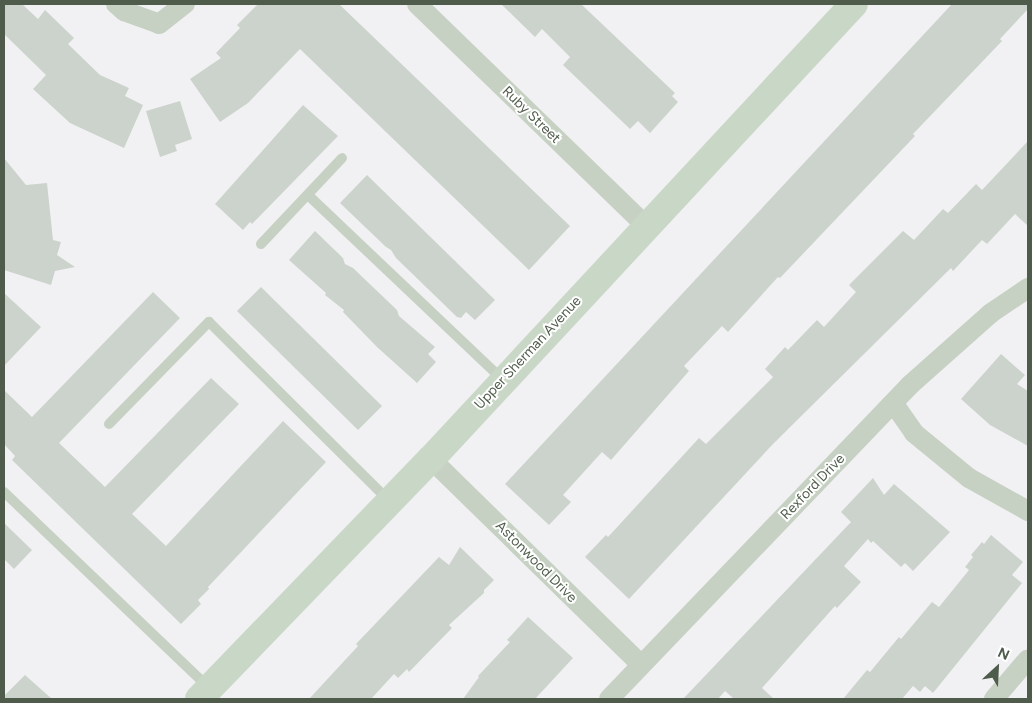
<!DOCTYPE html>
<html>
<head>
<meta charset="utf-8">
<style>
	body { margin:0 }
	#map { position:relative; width:1032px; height:703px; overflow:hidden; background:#f1f1f3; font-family:Figtree,sans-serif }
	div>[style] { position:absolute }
	.building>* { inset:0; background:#ccd3cc }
	.service>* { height:10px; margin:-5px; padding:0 5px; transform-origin:5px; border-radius:5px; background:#c7d1c3 }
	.minor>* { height:20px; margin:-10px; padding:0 10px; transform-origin:10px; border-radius:10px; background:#c7d1c3 }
	.secondary>* { height:28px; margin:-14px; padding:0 14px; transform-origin:14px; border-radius:14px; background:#c9d7c6 }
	span { translate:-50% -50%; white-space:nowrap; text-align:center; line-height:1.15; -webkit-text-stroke:4px #fff; paint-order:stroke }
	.street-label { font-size:14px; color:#4f5c4b }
	.frame { position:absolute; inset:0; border:5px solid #4f5c4b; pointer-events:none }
	.north { position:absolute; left:972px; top:643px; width:50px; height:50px; -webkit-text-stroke:4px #fff; paint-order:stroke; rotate:25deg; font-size:14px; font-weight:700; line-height:20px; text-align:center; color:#4f5c4b }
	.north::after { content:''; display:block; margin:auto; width:18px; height:22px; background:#4f5c4b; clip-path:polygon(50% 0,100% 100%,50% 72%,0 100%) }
</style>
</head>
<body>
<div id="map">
	<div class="building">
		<i style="clip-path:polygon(4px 4px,22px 4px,38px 19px,45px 10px,74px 38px,68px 44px,100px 75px,129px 88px,125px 96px,143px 105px,124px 148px,70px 123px,33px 89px,46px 75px,4px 34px)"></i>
		<i style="clip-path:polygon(258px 4px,339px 4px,570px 226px,529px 270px,300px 49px,248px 103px,220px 122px,190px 79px,221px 58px,216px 53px,240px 28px,237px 25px)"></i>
		<i style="clip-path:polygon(501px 4px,581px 4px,675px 93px,672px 96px,678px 102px,650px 133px,638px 121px,630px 129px,563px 65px,570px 57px,542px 29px,535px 37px)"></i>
		<i style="clip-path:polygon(952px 4px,1028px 4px,1028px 9px,1000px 39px,1002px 41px,913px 134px,915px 136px,780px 278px,778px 277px,728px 332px,722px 326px,684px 366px,689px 371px,611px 460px,602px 452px,563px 495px,571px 502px,549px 525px,505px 484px)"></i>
		<i style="clip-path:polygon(180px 101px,192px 139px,175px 145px,177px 151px,160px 157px,146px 111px)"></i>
		<i style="clip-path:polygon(303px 105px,338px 136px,252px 224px,250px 222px,243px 230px,215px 204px)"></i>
		<i style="clip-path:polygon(1028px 141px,1028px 226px,1015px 214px,987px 244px,982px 240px,953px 271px,951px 268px,773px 444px,629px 599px,585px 557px,606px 535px,608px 537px,699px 438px,706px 444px,773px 377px,765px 369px,785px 347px,788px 350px,817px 320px,824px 327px,856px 292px,849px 285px,903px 231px,914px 240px,943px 209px,948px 213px,976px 184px,982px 190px)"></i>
		<i style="clip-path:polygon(4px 158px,26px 185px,47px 183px,53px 240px,61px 242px,57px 255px,75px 267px,55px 271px,51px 285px,4px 270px)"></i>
		<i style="clip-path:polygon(367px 175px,495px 300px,475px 320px,466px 312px,461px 318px,457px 317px,396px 258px,391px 250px,386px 247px,340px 203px)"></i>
		<i style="clip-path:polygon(315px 231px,343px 258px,345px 264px,353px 268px,397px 310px,399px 316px,435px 347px,428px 354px,436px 362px,417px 383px,377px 347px,343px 312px,344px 310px,325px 295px,326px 293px,289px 260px)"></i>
		<i style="clip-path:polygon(261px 287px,382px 406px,358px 430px,237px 311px)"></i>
		<i style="clip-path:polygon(153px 292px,180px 318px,59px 443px,105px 487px,211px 378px,239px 404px,132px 514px,166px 546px,283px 421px,326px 462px,208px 587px,209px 589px,198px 600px,201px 604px,181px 624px,12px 460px,15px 456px,4px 444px,4px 390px,32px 417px)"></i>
		<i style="clip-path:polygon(4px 293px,41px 327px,4px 366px)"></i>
		<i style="clip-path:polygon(1001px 354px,1025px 375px,1017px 384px,1028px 391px,1028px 446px,990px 425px,961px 399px)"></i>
		<i style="clip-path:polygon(873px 478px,884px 495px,894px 484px,950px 532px,913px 571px,905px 563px,901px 567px,873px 541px,871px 543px,868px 539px,844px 566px,861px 582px,837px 608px,835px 606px,762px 688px,774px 699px,734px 699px,725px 691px,718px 699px,683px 699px,851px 522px,841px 512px)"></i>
		<i style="clip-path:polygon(4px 523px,32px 550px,14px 569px,4px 559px)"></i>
		<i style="clip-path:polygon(991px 535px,1023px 562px,1012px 575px,1022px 583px,933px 693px,925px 686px,920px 692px,913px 686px,902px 699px,843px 699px,867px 670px,870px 672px,899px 637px,901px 639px,932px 602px,939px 607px,969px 570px,965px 567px,973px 557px,971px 555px,982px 542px,984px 544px)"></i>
		<i style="clip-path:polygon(460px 547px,494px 580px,484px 590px,484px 593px,449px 625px,452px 628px,409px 672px,407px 669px,398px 678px,394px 674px,371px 699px,309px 699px,358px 646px,356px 644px,439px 557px,449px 565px)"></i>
		<i style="clip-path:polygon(528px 617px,573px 658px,535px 699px,463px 699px,479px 677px,478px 676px,510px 642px,507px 640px)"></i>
		<i style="clip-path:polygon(25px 675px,52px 699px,4px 699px,4px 696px)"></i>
	</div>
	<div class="service">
		<i style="left:308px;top:195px;width:269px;rotate:43.5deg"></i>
		<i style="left:261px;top:244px;width:118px;rotate:-46.7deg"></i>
		<i style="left:109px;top:424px;width:143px;rotate:-45.6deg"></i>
		<i style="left:209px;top:322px;width:254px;rotate:44.8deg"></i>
		<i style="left:4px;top:492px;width:284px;rotate:43.7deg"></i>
	</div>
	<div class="minor">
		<i style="left:116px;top:4px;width:11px;rotate:41deg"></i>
		<i style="left:124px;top:11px;width:37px;rotate:20deg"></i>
		<i style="left:159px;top:24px;width:33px;rotate:-38deg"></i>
		<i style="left:417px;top:4px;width:319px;rotate:44.1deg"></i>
		<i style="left:894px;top:404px;width:35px;rotate:55deg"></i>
		<i style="left:914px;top:433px;width:71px;rotate:39.3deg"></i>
		<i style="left:969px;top:478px;width:68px;rotate:29.2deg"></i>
		<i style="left:431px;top:459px;width:294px;rotate:44.4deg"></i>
		<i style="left:609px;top:699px;width:435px;rotate:-46.2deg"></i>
		<i style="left:910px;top:385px;width:108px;rotate:-41.6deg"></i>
		<i style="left:991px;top:313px;width:45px;rotate:-34deg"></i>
		<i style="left:994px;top:699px;width:52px;rotate:-49.6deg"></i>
	</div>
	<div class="secondary">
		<i style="left:199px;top:699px;width:334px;rotate:-46deg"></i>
		<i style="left:431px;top:459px;width:621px;rotate:-47.09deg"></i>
	</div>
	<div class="street-label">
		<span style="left:531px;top:115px;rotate:44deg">Ruby Street</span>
		<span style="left:528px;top:353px;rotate:-47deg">Upper Sherman Avenue</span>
		<span style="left:813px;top:487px;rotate:-46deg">Rexford Drive</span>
		<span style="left:536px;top:562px;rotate:45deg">Astonwood Drive</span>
	</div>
	<div class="frame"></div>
	<div class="north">N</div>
</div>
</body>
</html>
